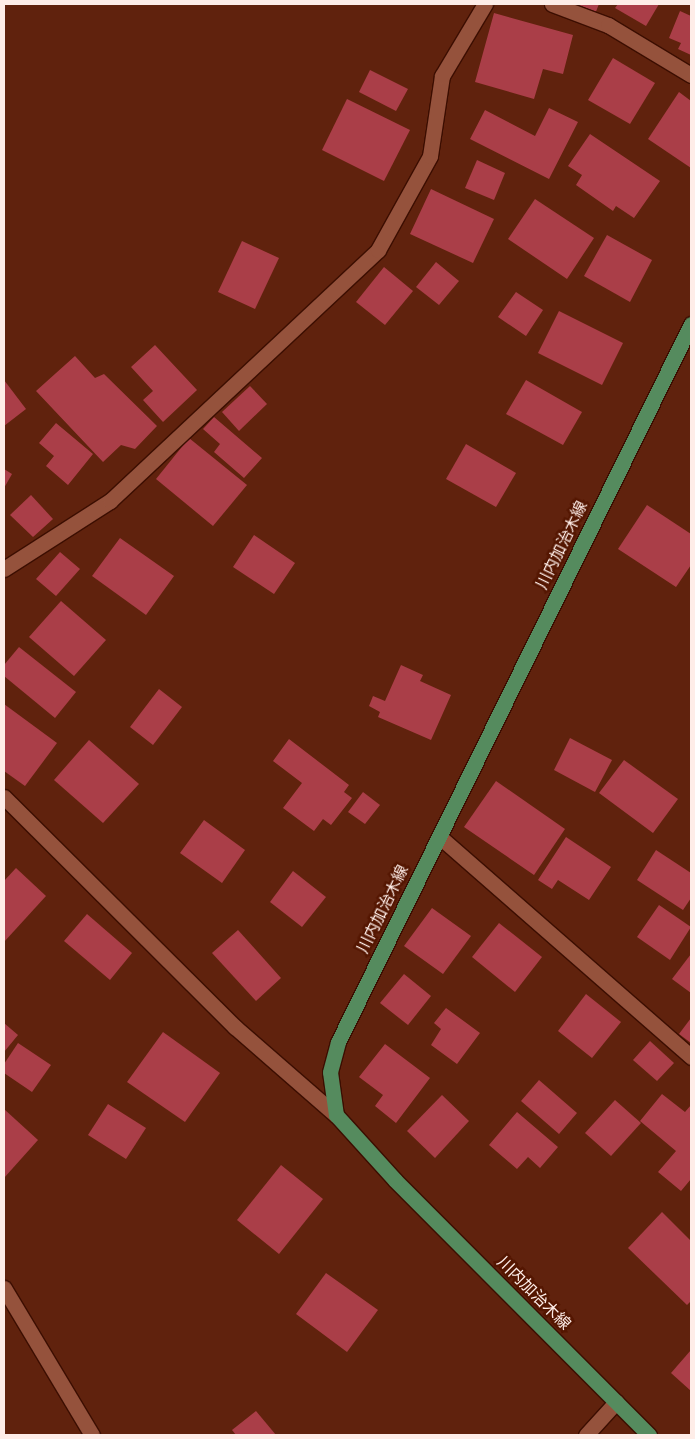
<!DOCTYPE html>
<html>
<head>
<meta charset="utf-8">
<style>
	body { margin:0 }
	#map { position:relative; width:695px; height:1439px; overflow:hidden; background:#60220d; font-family:"Sofia Sans Condensed","Noto Sans JP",sans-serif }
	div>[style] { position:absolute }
	.building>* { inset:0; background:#aa3e48 }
	.roads { filter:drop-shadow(1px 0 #3c0e01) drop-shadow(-1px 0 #3c0e01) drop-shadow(0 1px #3c0e01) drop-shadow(0 -1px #3c0e01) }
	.minor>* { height:15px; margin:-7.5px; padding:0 7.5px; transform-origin:7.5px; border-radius:7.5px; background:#95523c }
	.major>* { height:15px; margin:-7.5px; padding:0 7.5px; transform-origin:7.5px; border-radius:7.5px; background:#558b5e }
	span { translate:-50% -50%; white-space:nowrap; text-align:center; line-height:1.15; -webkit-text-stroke:5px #541601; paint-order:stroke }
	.street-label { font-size:16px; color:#feede8 }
	.frame { position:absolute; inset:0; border:5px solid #feede8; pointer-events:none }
</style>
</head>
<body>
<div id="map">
	<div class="building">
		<i style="clip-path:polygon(573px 4px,599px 4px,595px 14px)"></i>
		<i style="clip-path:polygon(618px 4px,659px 4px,646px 26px,615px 8px)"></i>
		<i style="clip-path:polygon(680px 11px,691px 16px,691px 55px,678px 49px,681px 43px,669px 38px)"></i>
		<i style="clip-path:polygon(494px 13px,573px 35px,563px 74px,543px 69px,534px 99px,475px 82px)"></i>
		<i style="clip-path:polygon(613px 58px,655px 83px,630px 124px,588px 100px)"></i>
		<i style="clip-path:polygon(370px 70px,408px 89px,396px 111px,359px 92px)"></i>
		<i style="clip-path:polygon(679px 92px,691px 101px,691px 168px,648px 139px)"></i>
		<i style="clip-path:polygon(347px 99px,410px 130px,384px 181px,322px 150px)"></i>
		<i style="clip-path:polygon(549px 108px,578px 122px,549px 179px,470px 139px,485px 110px,535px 136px)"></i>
		<i style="clip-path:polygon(590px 134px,660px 181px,634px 218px,616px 206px,613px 211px,576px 185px,582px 175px,568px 166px)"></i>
		<i style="clip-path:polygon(477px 160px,505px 173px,494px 200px,465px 188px)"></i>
		<i style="clip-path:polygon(431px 189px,494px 219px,473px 263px,410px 234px)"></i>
		<i style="clip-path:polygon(535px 199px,594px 238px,567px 279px,508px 239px)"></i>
		<i style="clip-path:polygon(607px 235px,652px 260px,630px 302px,584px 276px)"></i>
		<i style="clip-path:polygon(242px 241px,279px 258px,255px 309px,218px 292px)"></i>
		<i style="clip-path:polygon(436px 262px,459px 281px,439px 305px,416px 287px)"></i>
		<i style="clip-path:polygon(384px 267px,413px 291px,385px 325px,356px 302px)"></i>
		<i style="clip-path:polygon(516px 292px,543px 310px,526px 336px,498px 317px)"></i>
		<i style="clip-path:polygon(559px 311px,623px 343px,602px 385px,538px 353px)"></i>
		<i style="clip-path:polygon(155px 345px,197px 390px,163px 422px,143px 400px,153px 391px,131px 367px)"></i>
		<i style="clip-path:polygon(75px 356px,95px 378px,104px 374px,157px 426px,135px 449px,121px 445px,103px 462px,36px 391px)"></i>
		<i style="clip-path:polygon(4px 380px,26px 409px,4px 426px)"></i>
		<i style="clip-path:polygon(526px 380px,582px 412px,563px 445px,506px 414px)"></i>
		<i style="clip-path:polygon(250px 386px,267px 404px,239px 431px,222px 412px)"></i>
		<i style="clip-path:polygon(214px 417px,262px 458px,244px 478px,214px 452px,220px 444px,203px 429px)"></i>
		<i style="clip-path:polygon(56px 423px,93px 454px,68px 485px,46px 466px,54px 456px,39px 443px)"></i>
		<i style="clip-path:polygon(189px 438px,247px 485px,213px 526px,156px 479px)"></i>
		<i style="clip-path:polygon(466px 444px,516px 473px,496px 507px,446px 479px)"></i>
		<i style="clip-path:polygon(4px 469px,12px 474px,4px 488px)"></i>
		<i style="clip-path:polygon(31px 495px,53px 519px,33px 537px,10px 515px)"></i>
		<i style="clip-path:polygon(647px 505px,691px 534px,691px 565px,676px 587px,618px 549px)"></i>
		<i style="clip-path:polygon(254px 535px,295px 563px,274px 594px,233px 567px)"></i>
		<i style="clip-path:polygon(120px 538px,174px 576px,146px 615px,92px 576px)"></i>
		<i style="clip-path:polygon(60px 552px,80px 569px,56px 596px,36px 579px)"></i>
		<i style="clip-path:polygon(61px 601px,106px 640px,74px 676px,29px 637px)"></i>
		<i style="clip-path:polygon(19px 647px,76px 692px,55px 718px,4px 676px,4px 665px)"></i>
		<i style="clip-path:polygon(401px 665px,423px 675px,420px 681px,451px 695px,431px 740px,378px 717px,380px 712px,369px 706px,373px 696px,385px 701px)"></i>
		<i style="clip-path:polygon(159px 689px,182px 707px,153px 745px,130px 727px)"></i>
		<i style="clip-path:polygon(4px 704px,57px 743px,25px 786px,4px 771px)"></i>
		<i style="clip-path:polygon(570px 738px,612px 760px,595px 792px,554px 770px)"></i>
		<i style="clip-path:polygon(289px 739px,349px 785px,344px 792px,352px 798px,331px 825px,323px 819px,314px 831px,283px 808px,302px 783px,273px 761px)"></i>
		<i style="clip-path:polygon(89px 740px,139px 784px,103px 823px,54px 780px)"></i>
		<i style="clip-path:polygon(624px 760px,678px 799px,653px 833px,599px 793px)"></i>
		<i style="clip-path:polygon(496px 781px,565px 829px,534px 875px,464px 827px)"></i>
		<i style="clip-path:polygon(363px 792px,380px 805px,365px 824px,348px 812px)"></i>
		<i style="clip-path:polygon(204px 820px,245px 850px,222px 883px,180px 853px)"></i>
		<i style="clip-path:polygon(566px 837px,611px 867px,589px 900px,558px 880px,552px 889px,538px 880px)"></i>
		<i style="clip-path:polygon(656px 850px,691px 873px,691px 898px,683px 910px,637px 880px)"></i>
		<i style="clip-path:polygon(16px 868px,46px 896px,4px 942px,4px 881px)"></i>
		<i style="clip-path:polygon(293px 871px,326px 897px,302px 927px,270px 902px)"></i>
		<i style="clip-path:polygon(659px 905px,691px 927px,670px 960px,637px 937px)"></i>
		<i style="clip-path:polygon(432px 908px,471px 936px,443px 974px,404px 946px)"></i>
		<i style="clip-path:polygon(87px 914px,132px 953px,110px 980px,64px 941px)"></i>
		<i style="clip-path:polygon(499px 923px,542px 957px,515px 992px,472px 957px)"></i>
		<i style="clip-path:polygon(238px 930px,281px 978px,256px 1001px,212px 953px)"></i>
		<i style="clip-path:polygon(691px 954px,691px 993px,672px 979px)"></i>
		<i style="clip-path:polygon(404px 974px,431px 996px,408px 1025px,380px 1003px)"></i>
		<i style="clip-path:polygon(586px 994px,621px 1022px,592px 1058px,558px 1031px)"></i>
		<i style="clip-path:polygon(446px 1008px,480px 1033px,457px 1064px,431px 1045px,441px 1029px,434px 1023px)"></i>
		<i style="clip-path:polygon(691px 1018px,691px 1043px,679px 1034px)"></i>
		<i style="clip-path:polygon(4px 1023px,18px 1035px,4px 1052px)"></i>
		<i style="clip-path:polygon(163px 1032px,220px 1073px,185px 1122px,127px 1082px)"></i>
		<i style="clip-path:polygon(650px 1041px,674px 1063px,657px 1081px,633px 1060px)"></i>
		<i style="clip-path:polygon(18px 1043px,51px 1065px,32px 1092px,4px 1073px,4px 1064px)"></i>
		<i style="clip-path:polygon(385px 1044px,430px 1078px,396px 1123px,375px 1106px,383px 1095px,359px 1077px)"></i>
		<i style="clip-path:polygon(539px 1080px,577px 1113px,559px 1134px,521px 1101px)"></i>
		<i style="clip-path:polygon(662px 1094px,685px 1112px,691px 1105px,691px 1179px,681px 1191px,658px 1172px,676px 1151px,640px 1121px)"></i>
		<i style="clip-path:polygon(442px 1095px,469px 1121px,435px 1158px,407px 1131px)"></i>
		<i style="clip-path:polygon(615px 1100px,641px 1123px,611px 1156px,585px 1133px)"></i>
		<i style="clip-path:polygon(108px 1104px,146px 1128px,126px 1159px,88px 1135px)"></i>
		<i style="clip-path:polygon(4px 1109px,38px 1140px,4px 1178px)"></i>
		<i style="clip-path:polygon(517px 1112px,558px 1147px,540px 1168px,528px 1157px,517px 1169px,489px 1145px)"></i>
		<i style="clip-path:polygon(281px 1165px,323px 1199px,279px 1254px,237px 1220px)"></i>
		<i style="clip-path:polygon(662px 1212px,691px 1241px,691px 1301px,687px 1305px,628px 1248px)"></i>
		<i style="clip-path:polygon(326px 1273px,378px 1310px,347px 1352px,296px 1314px)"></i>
		<i style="clip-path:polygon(691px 1350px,691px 1391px,671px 1373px)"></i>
		<i style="clip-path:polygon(256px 1411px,276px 1435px,236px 1435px,232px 1430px)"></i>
	</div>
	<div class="roads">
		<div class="minor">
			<i style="left:552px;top:4px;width:60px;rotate:20.6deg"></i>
			<i style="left:608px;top:25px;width:97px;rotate:31.1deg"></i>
			<i style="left:4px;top:569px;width:126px;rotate:-32.7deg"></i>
			<i style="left:110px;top:501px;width:367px;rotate:-43.1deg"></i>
			<i style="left:378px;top:250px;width:107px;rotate:-61deg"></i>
			<i style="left:430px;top:156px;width:81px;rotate:-81.5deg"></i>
			<i style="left:442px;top:76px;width:84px;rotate:-59.2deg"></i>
			<i style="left:4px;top:797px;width:326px;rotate:44.9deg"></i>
			<i style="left:235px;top:1027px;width:134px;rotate:41.1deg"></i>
			<i style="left:440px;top:837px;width:334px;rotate:41.2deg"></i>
			<i style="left:4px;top:1288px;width:171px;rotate:59.1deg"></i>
			<i style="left:586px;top:1435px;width:45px;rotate:-47.7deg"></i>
		</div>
		<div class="major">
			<i style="left:649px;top:1435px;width:360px;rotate:-134.9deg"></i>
			<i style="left:395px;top:1180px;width:88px;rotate:-132.2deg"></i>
			<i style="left:336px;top:1115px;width:43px;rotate:-97.9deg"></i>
			<i style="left:330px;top:1072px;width:31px;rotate:-75deg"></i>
			<i style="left:338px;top:1042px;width:800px;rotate:-63.82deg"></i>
		</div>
	</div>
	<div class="street-label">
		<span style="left:563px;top:546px;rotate:-64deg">川内加治木線</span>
		<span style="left:384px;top:910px;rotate:-64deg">川内加治木線</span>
		<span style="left:533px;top:1294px;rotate:45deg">川内加治木線</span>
	</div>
	<div class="frame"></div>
</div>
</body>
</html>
